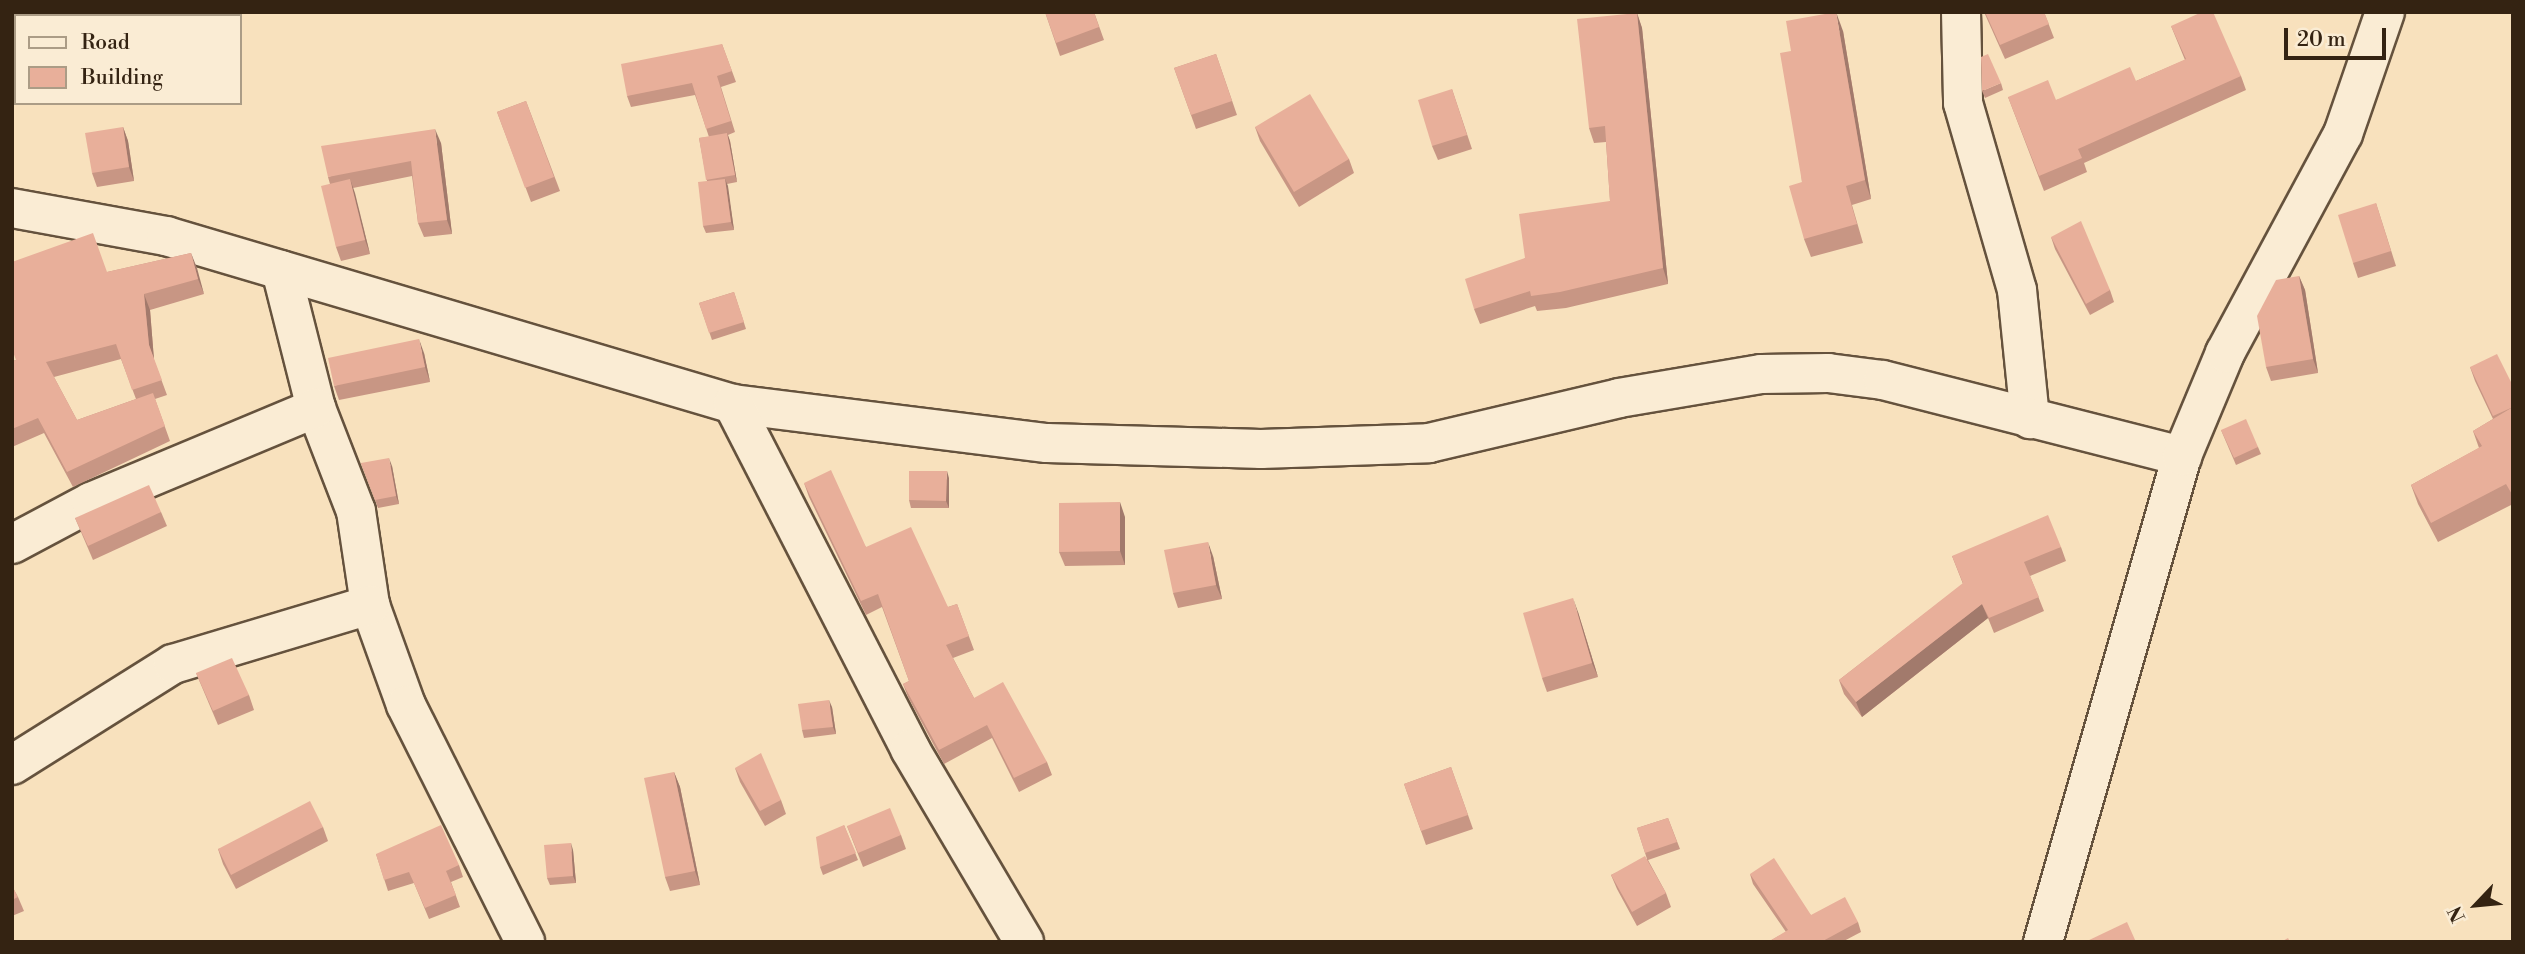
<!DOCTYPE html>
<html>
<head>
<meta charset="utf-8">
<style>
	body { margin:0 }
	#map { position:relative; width:2525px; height:954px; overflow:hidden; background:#f8e1bd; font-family:"Libre Bodoni",serif }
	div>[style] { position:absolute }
	.roads { filter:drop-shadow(2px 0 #65523d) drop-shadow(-2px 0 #65523d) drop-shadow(0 2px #65523d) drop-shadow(0 -2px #65523d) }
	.minor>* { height:38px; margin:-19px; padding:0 19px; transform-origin:19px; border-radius:19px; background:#faecd4 }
	.wall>* { inset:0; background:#c89684 }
	.shaded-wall>* { inset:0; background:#a27a6c }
	.building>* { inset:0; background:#e8af9a }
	span { translate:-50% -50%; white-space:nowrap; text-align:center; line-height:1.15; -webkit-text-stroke:5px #faecd4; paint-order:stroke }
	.frame { position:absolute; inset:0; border:14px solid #342312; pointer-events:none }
	.legend { position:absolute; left:14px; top:14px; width:228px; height:91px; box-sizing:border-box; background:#faecd4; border:2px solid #ab9c86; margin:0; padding:9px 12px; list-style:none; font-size:21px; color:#342312 }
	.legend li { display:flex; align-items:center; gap:14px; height:35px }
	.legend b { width:35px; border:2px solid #ab9c86 }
	.north { position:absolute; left:2441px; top:870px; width:70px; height:70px; -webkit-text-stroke:5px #faecd4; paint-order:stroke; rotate:244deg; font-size:19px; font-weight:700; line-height:28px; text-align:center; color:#342312 }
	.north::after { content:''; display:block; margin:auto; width:24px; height:32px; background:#342312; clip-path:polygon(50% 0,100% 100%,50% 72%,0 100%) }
	.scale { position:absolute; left:2284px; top:28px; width:102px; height:32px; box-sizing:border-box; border:4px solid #342312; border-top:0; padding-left:9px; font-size:21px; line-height:24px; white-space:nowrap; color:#342312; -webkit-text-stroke:5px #faecd4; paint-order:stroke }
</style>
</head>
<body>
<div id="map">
	<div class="roads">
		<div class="minor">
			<i style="left:1961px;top:12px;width:91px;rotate:88.7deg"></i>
			<i style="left:1963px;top:103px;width:195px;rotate:73.9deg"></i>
			<i style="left:2017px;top:290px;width:130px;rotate:84.2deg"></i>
			<i style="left:12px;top:208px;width:157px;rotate:10.3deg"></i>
			<i style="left:166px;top:236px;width:591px;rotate:16.5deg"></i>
			<i style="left:733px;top:404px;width:316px;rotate:7.1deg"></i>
			<i style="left:1047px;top:443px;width:214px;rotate:1.6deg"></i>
			<i style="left:1261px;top:449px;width:168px;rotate:-2deg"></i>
			<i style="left:1429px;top:443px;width:195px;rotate:-13.3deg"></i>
			<i style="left:1619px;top:398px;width:144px;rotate:-9.6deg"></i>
			<i style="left:1761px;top:374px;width:67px;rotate:-0.9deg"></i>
			<i style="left:1828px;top:373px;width:55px;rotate:7.3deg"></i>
			<i style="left:1883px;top:380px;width:309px;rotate:14.3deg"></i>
			<i style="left:281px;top:270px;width:142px;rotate:75.8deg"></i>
			<i style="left:316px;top:408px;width:110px;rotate:68.8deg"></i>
			<i style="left:356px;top:511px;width:95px;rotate:81.5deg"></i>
			<i style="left:370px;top:605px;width:106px;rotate:70.2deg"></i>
			<i style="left:406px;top:705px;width:265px;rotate:63.3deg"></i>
			<i style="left:733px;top:404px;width:388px;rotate:62.8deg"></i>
			<i style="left:910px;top:749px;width:224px;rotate:59.4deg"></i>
			<i style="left:12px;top:544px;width:89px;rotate:-28deg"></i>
			<i style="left:91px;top:502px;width:244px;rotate:-22.7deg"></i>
			<i style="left:12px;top:765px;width:190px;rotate:-32.1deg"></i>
			<i style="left:173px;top:664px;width:206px;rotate:-16.7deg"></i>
			<i style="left:2043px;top:942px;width:505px;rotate:-74.04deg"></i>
			<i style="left:2182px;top:456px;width:112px;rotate:-67.3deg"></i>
			<i style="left:2225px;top:353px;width:249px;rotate:-61.7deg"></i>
			<i style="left:2343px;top:134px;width:129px;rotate:-71deg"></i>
		</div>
	</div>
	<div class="wall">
		<i style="clip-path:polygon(1045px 12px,1094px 12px,1104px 40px,1060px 56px)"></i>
		<i style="clip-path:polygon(1984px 12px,2044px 12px,2054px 38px,2005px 59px)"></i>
		<i style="clip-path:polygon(1637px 13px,1642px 28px,1668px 284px,1566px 308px,1537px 311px,1535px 306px,1480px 324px,1474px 309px,1525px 258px,1610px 201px,1606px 142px,1594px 143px,1589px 128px)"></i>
		<i style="clip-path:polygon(2171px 26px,2241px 76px,2246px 90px,2084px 163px,2087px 172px,2044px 191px,2008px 97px,2056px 100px,2136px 81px,2185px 60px)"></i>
		<i style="clip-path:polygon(1843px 31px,1871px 199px,1852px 205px,1863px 243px,1811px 257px,1804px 239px,1802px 182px,1791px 51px)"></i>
		<i style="clip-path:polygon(722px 44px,736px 82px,721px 87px,735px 132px,728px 135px,730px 141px,737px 182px,727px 184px,734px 230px,706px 233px,703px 226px,707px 181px,699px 138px,709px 137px,695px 95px,631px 107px,627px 96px)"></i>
		<i style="clip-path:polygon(1216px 54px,1237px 115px,1196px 129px,1174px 68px)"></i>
		<i style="clip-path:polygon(12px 60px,16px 60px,16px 98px,12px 98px)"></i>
		<i style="clip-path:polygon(2001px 83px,2003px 90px,1985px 98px,1982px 91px)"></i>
		<i style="clip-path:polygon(1452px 89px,1472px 149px,1438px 160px,1432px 146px)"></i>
		<i style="clip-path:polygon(526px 101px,560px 191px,531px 202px,497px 112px)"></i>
		<i style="clip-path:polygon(123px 127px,128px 141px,134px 181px,97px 187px,92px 173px)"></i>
		<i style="clip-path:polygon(1255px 127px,1349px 159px,1354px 173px,1299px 207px,1260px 141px)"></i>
		<i style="clip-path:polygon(441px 143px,452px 234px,424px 237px,418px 223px,412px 176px,353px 188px,370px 254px,341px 261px,336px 247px,330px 184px,328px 177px)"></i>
		<i style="clip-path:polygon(2376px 203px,2396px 266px,2358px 278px,2353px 263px)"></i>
		<i style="clip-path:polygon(2051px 237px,2110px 290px,2114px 302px,2090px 315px,2055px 249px)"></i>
		<i style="clip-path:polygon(evenodd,191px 253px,204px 294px,150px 310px,154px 360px,167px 395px,155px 399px,170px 441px,73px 487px,44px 433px,12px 447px,12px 361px,16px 360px,107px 272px,191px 253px,121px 359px,136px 399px,77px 420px,54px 377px,121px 359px)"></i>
		<i style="clip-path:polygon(2299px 276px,2305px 290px,2318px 373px,2271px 381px,2266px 367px)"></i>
		<i style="clip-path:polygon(734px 292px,746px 329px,712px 340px,699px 303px)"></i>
		<i style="clip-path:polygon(424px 353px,430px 382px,339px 400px,334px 386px)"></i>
		<i style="clip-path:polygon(2470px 367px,2513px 386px,2513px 504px,2438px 542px,2418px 504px,2411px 485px,2479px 448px,2473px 431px,2493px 419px,2475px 381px)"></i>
		<i style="clip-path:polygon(2221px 430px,2258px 447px,2261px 454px,2236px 465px)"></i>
		<i style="clip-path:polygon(361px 463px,392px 466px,399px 504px,378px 508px)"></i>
		<i style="clip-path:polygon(949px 478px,949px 508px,911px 508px,909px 500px)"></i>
		<i style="clip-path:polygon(804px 483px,866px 547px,948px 607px,957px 604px,974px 650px,953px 658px,974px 698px,1047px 762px,1052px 775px,1019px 792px,992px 738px,944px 764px,908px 697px,903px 684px,909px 681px,882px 607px,866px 615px,809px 497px)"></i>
		<i style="clip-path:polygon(161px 512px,167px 526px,93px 560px,75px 518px)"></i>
		<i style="clip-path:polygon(1125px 517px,1125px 565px,1065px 566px,1059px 552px)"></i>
		<i style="clip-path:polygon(2061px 547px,2066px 561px,2030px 576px,2044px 611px,1994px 633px,1988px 618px,1862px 717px,1844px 694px,1839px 680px,1963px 584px,1952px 556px)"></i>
		<i style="clip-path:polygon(1213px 556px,1222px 599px,1178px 608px,1173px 593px)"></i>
		<i style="clip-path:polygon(1578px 612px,1598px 677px,1547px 692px,1542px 678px)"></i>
		<i style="clip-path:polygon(196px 673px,249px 695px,254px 710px,218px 725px)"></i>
		<i style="clip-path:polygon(832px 707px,836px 734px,804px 738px,802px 730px)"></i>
		<i style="clip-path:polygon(1451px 767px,1473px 829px,1426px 845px,1404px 784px)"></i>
		<i style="clip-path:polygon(735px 768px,781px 800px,786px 814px,765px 826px,740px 782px)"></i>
		<i style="clip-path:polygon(674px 772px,680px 787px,700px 885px,670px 891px,665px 877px)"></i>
		<i style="clip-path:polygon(1668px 818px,1680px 849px,1648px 860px,1666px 893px,1671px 907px,1637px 926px,1617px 889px,1611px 875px,1647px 859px,1637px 828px)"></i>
		<i style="clip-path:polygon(844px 825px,858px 860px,823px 875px,820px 867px)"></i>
		<i style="clip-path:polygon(847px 826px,901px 835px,906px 849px,863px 867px)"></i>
		<i style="clip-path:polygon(323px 827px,328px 841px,236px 889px,223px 864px,218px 849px)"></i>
		<i style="clip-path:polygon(573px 850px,576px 883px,550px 885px,547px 878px)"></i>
		<i style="clip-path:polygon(376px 854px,459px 865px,463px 877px,451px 882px,460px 907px,429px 919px,414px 883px,388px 891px)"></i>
		<i style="clip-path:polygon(1750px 874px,1811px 915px,1858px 922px,1861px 932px,1842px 942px,1768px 942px,1786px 932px,1753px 884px)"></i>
		<i style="clip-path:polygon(12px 886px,18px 897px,24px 911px,12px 916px)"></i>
	</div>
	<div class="shaded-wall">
		<i style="clip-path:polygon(1836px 12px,1843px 31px,1871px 199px,1865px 180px)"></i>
		<i style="clip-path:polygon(1637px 13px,1642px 28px,1668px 284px,1663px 268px)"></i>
		<i style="clip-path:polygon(123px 127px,128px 141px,134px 181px,129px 167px)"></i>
		<i style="clip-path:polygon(435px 129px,441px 143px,452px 234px,447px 220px)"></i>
		<i style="clip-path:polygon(727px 133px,730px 141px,737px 182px,735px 175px)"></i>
		<i style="clip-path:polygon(350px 179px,355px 193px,370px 254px,365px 240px)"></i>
		<i style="clip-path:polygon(725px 179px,728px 186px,734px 230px,731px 222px)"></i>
		<i style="clip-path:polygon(191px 253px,197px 268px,204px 294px,198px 279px)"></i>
		<i style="clip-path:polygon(2299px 276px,2305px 290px,2318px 373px,2313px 359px)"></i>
		<i style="clip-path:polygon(144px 294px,150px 310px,154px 360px,149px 345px)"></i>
		<i style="clip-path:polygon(419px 339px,424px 353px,430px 382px,425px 367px)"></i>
		<i style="clip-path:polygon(389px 458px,392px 466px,399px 504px,396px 496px)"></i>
		<i style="clip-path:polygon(947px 471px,949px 478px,949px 508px,946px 501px)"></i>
		<i style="clip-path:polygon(1120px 502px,1125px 517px,1125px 565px,1120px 551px)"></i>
		<i style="clip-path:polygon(1208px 542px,1213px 556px,1222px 599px,1216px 585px)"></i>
		<i style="clip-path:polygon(1573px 598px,1578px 612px,1598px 677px,1592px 663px)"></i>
		<i style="clip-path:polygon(1982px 604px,1988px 618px,1862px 717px,1856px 702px)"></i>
		<i style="clip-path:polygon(829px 700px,832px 707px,836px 734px,833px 727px)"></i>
		<i style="clip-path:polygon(674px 772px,680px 787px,700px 885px,695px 871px)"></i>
		<i style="clip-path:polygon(571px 843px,573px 850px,576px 883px,573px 876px)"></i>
	</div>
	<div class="building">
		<i style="clip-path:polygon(1045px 12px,1094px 12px,1099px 27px,1056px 43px)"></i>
		<i style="clip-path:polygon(1836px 12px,1865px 180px,1846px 186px,1857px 224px,1804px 239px,1789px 186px,1802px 182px,1780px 53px,1791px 51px,1786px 21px)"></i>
		<i style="clip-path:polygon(1985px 12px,2044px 12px,2049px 24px,2000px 45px)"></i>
		<i style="clip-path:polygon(2202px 12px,2213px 12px,2241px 76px,2078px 149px,2082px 158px,2039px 176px,2008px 97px,2048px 80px,2056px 100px,2130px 67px,2136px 81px,2186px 59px,2171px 26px)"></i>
		<i style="clip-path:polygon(1637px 13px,1663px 268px,1560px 292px,1531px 296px,1530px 291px,1474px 309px,1465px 279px,1525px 258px,1519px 214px,1610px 201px,1605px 126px,1589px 128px,1577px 19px)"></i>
		<i style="clip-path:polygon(722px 44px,732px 71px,717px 76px,731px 121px,706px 129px,692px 83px,627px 96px,621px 64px)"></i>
		<i style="clip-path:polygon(1216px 54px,1232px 101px,1191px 115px,1174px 68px)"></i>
		<i style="clip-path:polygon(1988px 54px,2001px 83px,1982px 91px,1981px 57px)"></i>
		<i style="clip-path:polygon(12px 60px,16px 60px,16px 90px,12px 91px)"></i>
		<i style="clip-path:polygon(1452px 89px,1467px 135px,1432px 146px,1418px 100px)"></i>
		<i style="clip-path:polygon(1310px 94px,1349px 159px,1294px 192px,1255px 127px)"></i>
		<i style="clip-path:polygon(526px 101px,554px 177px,525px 188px,497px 112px)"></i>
		<i style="clip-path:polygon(123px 127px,129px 167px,92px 173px,85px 133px)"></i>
		<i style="clip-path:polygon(435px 129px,447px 220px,418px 223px,411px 161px,328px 177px,321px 146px)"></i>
		<i style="clip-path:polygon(727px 133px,735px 175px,706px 180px,699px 138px)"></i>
		<i style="clip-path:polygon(350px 179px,365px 240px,336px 247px,321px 186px)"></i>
		<i style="clip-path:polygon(725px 179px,731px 222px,703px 226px,698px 182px)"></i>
		<i style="clip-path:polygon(2376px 203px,2391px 251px,2353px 263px,2338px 215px)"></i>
		<i style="clip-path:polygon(2081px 221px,2110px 290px,2086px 304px,2051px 237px)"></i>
		<i style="clip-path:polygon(93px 233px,107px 272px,191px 253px,198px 279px,144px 294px,149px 345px,162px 380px,132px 390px,116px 344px,46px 362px,77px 420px,153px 393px,165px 426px,67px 472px,38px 418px,12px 429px,12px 361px,16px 360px,12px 349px,12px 262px)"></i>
		<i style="clip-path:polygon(2299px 276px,2313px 359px,2266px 367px,2257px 316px,2276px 280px)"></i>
		<i style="clip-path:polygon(734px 292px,744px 322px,709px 333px,699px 303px)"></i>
		<i style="clip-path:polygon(419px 339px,425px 367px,334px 386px,328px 358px)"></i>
		<i style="clip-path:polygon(2497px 354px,2513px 386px,2513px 407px,2493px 416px,2470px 367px)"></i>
		<i style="clip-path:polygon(2513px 407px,2513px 496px,2506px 484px,2431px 523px,2411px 485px,2482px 446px,2473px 431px)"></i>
		<i style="clip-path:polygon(2246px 419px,2258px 447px,2234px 458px,2221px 430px)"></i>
		<i style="clip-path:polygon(389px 458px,396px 496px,375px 500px,361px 463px)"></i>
		<i style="clip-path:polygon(831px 470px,866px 547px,911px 527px,948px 607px,957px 604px,969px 636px,946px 645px,974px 698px,1003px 682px,1047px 762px,1014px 778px,987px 725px,939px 750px,903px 684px,909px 681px,878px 594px,861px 601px,804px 483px)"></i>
		<i style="clip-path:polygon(909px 471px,947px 471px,946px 501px,909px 500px)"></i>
		<i style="clip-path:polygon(149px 485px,161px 512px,88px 546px,75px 518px)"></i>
		<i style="clip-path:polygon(1120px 502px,1120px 551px,1059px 552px,1059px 503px)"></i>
		<i style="clip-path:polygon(2048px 515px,2061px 547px,2024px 562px,2039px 597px,1989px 618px,1982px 604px,1856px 702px,1839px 680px,1963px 583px,1952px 556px)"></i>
		<i style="clip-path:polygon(1208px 542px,1216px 585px,1173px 593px,1164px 550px)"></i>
		<i style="clip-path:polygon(1573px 598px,1592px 663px,1542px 678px,1523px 613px)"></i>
		<i style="clip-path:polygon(232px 658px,249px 695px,213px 711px,196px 673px)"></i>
		<i style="clip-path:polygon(829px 700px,833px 727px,802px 730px,798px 704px)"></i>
		<i style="clip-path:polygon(761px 753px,781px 800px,760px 811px,735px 768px)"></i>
		<i style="clip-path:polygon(1451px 767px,1468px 815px,1421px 831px,1404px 784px)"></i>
		<i style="clip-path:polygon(674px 772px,695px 871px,665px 877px,644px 778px)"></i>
		<i style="clip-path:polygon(310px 801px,323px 827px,231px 875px,218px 849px)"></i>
		<i style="clip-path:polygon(890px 808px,901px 835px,858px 853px,847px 826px)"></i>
		<i style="clip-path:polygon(1668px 818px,1677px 842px,1645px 853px,1637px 828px)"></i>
		<i style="clip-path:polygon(441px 825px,459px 865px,446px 871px,456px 895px,425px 908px,409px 872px,384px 880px,376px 854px)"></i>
		<i style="clip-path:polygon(844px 825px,856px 853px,820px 867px,816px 837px)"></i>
		<i style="clip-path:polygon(571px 843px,573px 876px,547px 878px,544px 845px)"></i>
		<i style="clip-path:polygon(1645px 856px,1666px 893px,1632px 912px,1611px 875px)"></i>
		<i style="clip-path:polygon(1774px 858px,1811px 915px,1845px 897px,1858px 922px,1821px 942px,1768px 942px,1788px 930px,1750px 874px)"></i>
		<i style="clip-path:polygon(12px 886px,18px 897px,12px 900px)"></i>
		<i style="clip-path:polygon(2127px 922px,2136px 942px,2085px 942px)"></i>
		<i style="clip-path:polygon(2288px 938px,2290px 942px,2281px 942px)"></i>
	</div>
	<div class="frame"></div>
	<ul class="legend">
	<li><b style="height:9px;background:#faecd4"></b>Road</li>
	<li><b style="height:19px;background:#e8af9a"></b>Building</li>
	</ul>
	<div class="north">N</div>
	<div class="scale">20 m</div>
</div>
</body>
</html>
